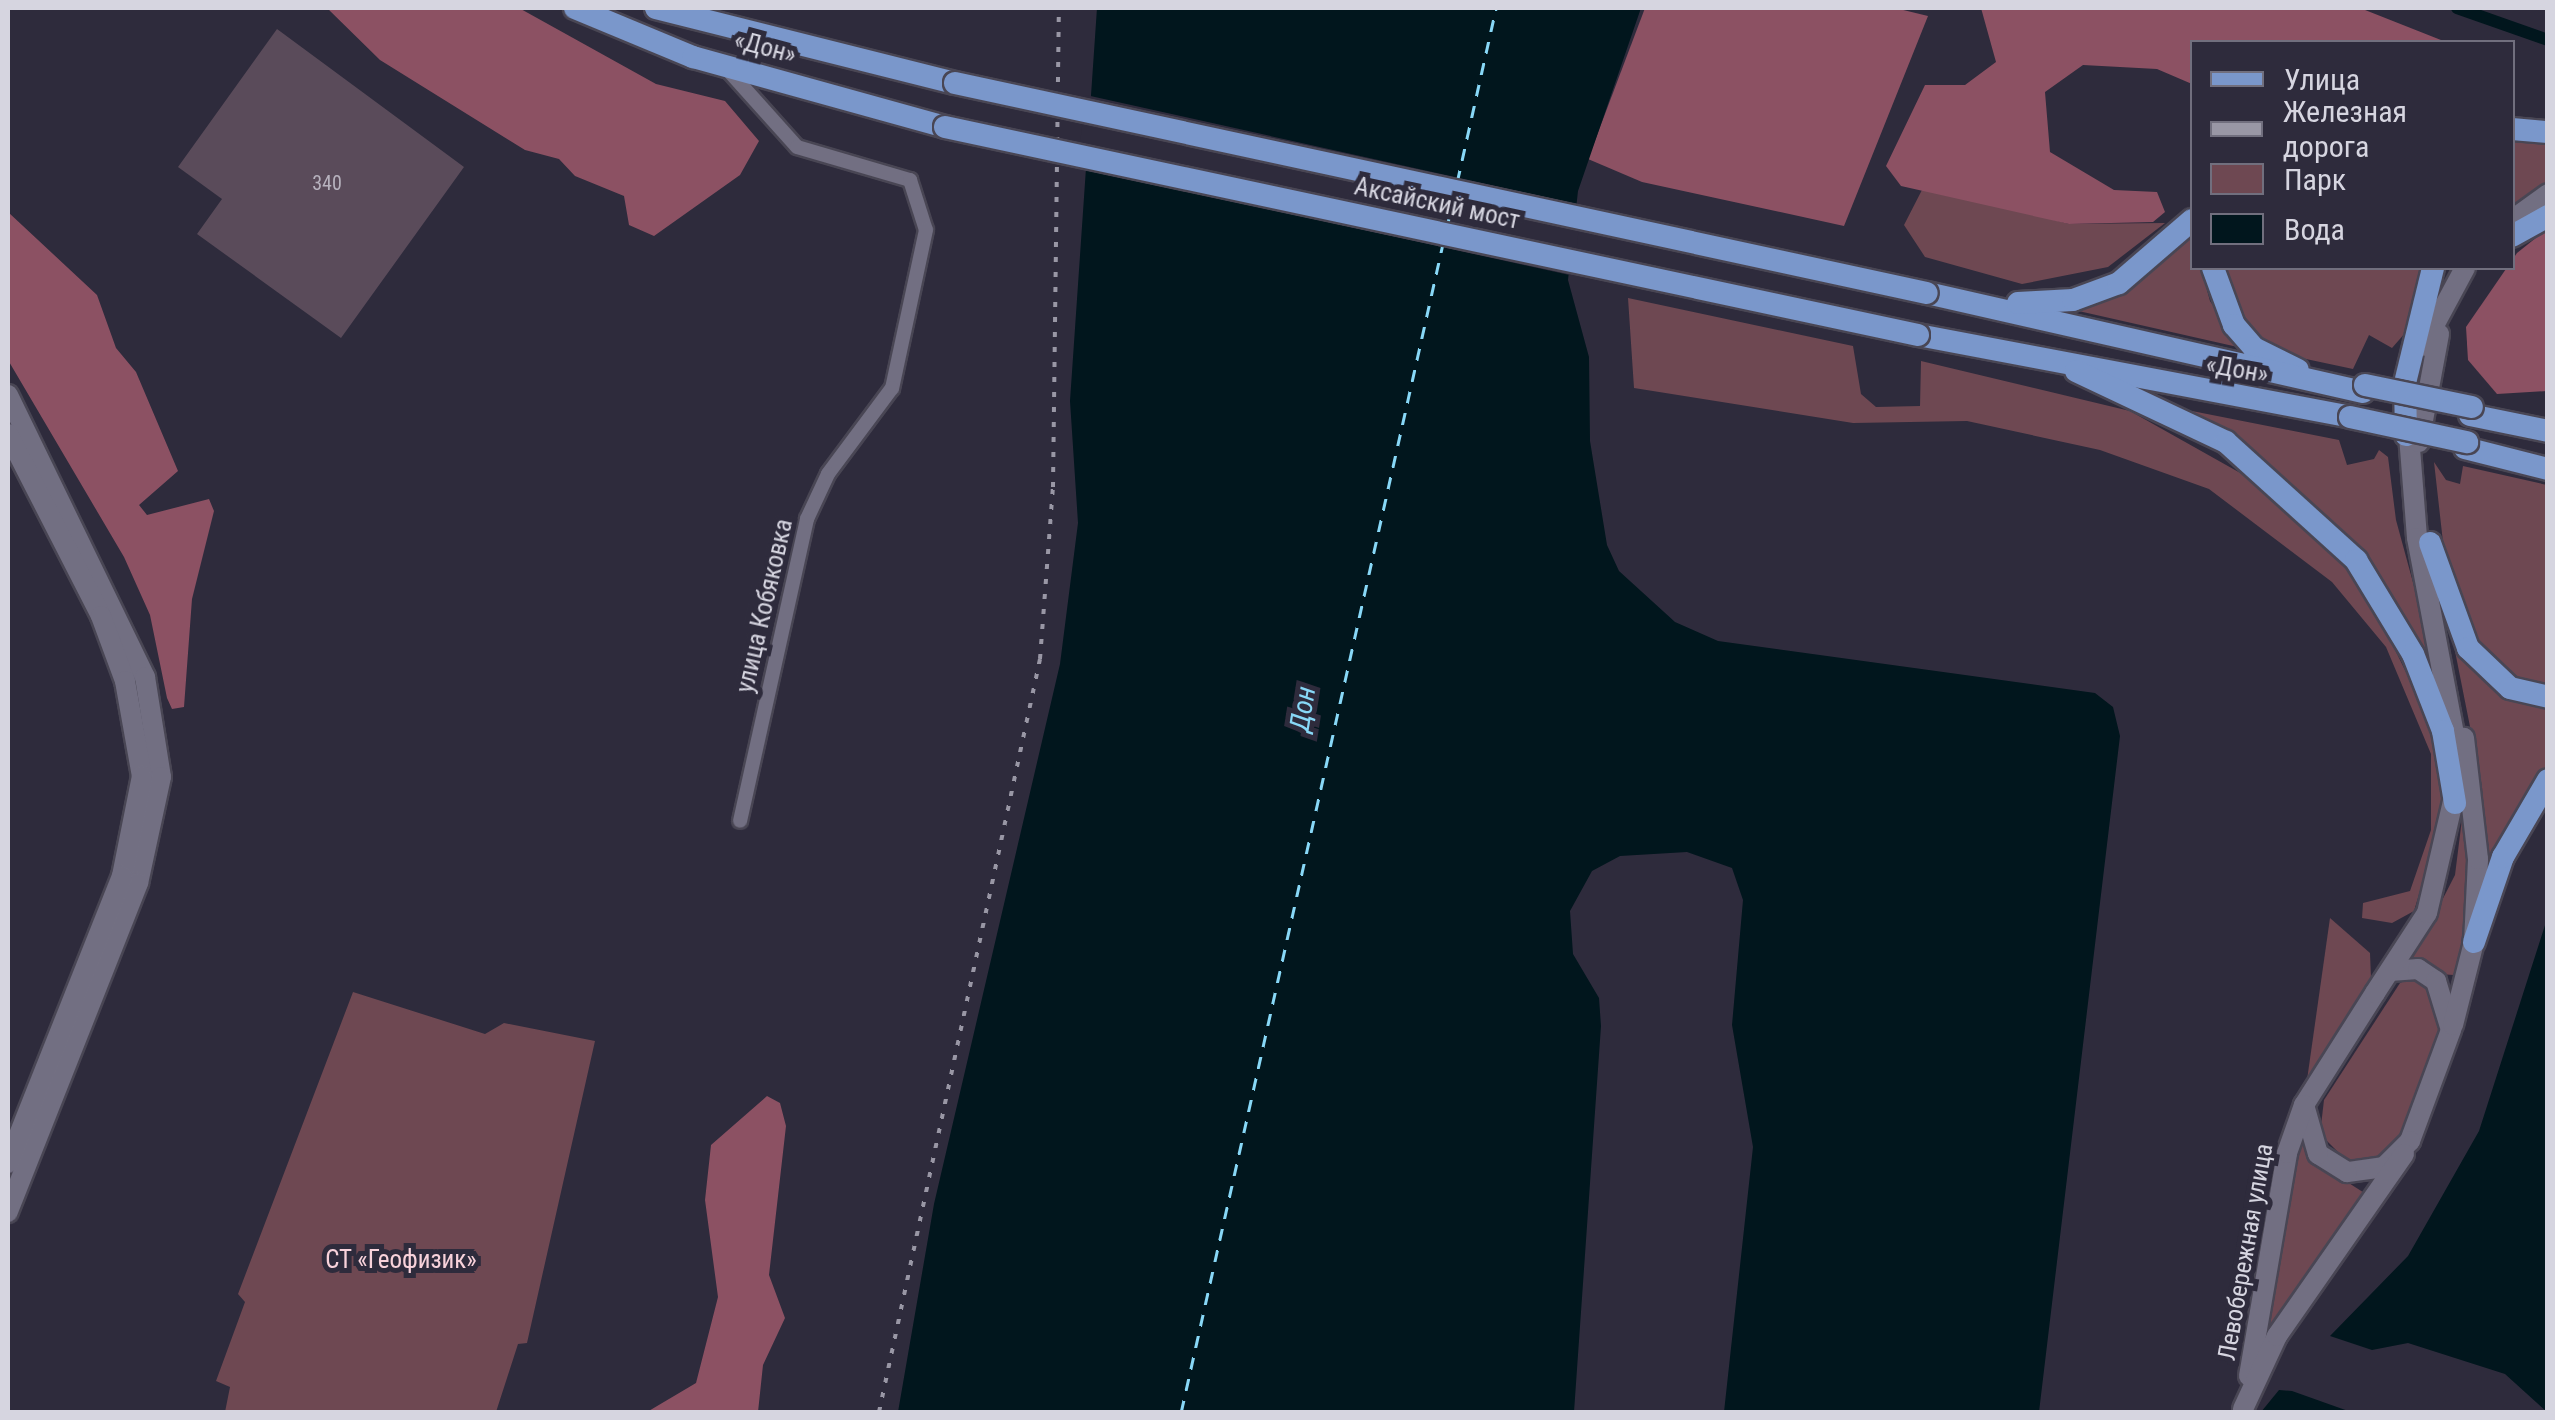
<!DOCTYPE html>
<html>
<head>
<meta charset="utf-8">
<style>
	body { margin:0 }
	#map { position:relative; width:2555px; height:1420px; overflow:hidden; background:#2e2b3c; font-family:"Roboto Condensed",sans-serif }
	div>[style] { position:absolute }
	.green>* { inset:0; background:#6e4852 }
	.forest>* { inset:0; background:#8c5163 }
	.water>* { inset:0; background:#01161d }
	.pier>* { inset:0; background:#2e2b3c }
	.canal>* { height:12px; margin:-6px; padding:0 6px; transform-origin:6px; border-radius:6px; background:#01161d }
	.ferry>* { height:2.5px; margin-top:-1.25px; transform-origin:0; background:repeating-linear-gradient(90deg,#88d8f7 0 12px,transparent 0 22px) }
	.building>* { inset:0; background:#5a4b5a }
	.roads { filter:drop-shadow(2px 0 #494654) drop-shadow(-2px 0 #494654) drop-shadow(0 2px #494654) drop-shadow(0 -2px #494654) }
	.street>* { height:14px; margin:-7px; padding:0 7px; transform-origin:7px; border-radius:7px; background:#726f82 }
	.secondary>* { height:20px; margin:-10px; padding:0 10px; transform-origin:10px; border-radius:10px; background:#726f82 }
	.primary>* { height:22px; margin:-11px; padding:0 11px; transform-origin:11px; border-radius:11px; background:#7a97cb }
	.rail>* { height:4px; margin-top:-2px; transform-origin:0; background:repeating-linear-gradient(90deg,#9997a5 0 5px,transparent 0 15px) }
	.bridges { filter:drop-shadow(2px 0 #494654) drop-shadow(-2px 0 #494654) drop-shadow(0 2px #494654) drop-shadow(0 -2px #494654) }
	.primary-bridge>* { height:22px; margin:-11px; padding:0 11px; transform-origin:11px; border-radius:11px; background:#7a97cb }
	span { translate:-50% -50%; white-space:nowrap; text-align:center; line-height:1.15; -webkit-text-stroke:10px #2e2b3c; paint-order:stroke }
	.number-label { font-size:20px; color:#b7b2be }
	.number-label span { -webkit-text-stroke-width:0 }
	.street-label { font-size:25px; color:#d6d5e0 }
	.park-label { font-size:25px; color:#f8d2db }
	.water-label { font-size:28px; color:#88d8f7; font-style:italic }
	.frame { position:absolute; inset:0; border:10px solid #d6d5e0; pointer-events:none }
	.legend { position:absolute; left:2190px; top:40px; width:325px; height:230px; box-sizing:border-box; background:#2e2b3c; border:2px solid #716f7e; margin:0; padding:12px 18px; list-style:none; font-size:30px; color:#d6d5e0 }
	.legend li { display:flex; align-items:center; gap:20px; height:50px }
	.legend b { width:50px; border:2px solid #716f7e }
</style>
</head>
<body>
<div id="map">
	<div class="green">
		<i style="clip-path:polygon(2512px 136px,2548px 140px,2547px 187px,2512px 209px)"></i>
		<i style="clip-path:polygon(1924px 186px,2069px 224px,2165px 223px,2108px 267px,2022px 284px,1925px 257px,1904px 225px)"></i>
		<i style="clip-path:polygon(2192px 225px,2192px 268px,2201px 268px,2210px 301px,2242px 348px,2052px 305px,2075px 301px)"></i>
		<i style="clip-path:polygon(2219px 268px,2423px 268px,2406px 332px,2392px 348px,2369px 335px,2353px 369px,2273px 352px,2237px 317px)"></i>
		<i style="clip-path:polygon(1628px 298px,1853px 346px,1861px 394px,1876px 407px,1920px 406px,1921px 361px,2130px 411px,2251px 479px,2330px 548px,2371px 601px,2433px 727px,2448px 798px,2414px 911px,2392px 923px,2362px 918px,2363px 903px,2410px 891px,2431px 830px,2431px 754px,2386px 647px,2332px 582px,2209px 489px,2100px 450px,1967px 421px,1853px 423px,1634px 388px)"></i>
		<i style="clip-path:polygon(2192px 411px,2339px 440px,2347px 465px,2374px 459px,2379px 450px,2388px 457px,2396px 520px,2445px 700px,2393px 602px)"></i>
		<i style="clip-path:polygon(2434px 462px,2446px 480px,2460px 484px,2463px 466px,2547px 485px,2547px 687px,2512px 677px,2479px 649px,2444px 551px)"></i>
		<i style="clip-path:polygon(2452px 636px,2547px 705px,2547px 766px,2509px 823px,2486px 883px,2482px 787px)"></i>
		<i style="clip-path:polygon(2463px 811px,2471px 815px,2465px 951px,2454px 975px,2437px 974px,2413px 957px,2455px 875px)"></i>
		<i style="clip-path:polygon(2330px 918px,2370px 953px,2371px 979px,2307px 1080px)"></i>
		<i style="clip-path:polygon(2415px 976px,2446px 1012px,2428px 1069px,2395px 1148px,2374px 1161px,2347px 1161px,2320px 1134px,2324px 1100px,2400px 983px)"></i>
		<i style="clip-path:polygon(353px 992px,485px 1034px,504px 1023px,595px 1041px,527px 1343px,518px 1344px,496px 1412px,225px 1412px,230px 1387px,216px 1381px,245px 1302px,238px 1294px)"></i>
		<i style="clip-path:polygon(2300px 1134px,2313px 1160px,2369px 1196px,2266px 1344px)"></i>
	</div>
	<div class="forest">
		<i style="clip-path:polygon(327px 8px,519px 8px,656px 84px,725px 101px,759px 141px,740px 175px,654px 236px,629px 225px,624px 196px,575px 176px,559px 159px,525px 150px,380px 60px)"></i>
		<i style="clip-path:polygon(1645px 8px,1895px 8px,1928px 16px,1844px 226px,1642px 182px,1588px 159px)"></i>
		<i style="clip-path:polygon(1981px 8px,2360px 8px,2446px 42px,2192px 42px,2192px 84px,2157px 69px,2083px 65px,2045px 92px,2050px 152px,2114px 190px,2157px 192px,2165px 212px,2153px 222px,2069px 224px,1901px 186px,1886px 166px,1925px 85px,1965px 85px,1996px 62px)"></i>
		<i style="clip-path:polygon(8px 212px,97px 295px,116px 348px,136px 372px,178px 471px,139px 505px,147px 515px,209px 499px,214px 511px,192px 599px,184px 707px,172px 709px,167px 698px,150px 615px,124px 557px,8px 360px)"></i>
		<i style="clip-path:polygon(2547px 229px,2547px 391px,2497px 394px,2468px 360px,2466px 327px,2517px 253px)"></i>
		<i style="clip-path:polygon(767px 1096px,780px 1103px,786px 1126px,769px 1275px,785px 1318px,763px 1365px,758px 1412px,647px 1412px,696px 1383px,718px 1297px,705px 1200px,711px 1145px)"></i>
	</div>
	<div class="water">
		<i style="clip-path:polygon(1097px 8px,1641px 8px,1578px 191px,1568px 280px,1589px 357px,1590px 441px,1607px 545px,1619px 571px,1675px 622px,1718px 641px,2095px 693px,2113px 707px,2120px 736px,2039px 1412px,1724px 1412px,1753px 1147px,1732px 1025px,1743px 900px,1732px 868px,1687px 852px,1620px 856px,1592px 871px,1570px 911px,1573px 954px,1599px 998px,1601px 1026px,1574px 1412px,898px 1412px,934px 1204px,1060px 664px,1078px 523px,1070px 401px)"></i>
		<i style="clip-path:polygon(2547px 919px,2548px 1412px,2547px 1412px,2505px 1374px,2408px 1343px,2372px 1350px,2330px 1336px,2408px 1256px,2479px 1131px)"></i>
		<i style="clip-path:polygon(2279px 1390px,2292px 1391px,2351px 1412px,2261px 1412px)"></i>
	</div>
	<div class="pier">
		<i style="clip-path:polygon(1086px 95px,1581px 205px,1574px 276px,1077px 167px)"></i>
	</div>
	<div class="canal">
		<i style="left:2457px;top:8px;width:96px;rotate:19.4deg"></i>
	</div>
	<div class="ferry">
		<i style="left:1457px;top:182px;width:178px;rotate:-77.4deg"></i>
		<i style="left:1447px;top:226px;width:28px;rotate:-77deg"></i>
		<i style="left:1181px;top:1412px;width:1198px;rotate:-77.37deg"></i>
	</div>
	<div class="building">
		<i style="clip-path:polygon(277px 29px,464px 167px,341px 338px,197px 234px,222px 199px,178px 167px)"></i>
	</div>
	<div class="roads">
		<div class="street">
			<i style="left:728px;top:70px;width:103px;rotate:48.1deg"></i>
			<i style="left:797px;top:147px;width:118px;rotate:16.3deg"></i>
			<i style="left:910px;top:180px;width:52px;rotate:72.3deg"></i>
			<i style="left:926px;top:230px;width:162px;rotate:102.1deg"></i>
			<i style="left:892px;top:388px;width:107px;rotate:126.7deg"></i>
			<i style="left:828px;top:474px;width:50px;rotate:115deg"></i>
			<i style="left:807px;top:519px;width:309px;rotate:102.5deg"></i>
		</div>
		<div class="secondary">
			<i style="left:2512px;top:220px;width:44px;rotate:-35.8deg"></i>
			<i style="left:2423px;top:346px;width:89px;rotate:-61.7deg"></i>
			<i style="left:8px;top:395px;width:314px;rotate:64.1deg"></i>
			<i style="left:145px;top:677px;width:101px;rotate:80.9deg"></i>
			<i style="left:161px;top:777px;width:108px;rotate:102.2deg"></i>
			<i style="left:138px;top:883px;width:354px;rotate:111.6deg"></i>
			<i style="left:2408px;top:423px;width:115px;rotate:85.5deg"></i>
			<i style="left:2417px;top:538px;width:220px;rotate:79.3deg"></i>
			<i style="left:8px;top:434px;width:204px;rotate:62.9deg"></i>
			<i style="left:101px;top:616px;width:69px;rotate:69.7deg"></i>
			<i style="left:125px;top:681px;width:97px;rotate:79.9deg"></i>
			<i style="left:142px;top:776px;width:102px;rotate:101.3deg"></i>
			<i style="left:122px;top:876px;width:309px;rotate:111.7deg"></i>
			<i style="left:2419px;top:442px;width:110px;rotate:-79.5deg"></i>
			<i style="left:2390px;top:971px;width:28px;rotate:-4deg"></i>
			<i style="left:2418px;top:969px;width:22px;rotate:34deg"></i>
			<i style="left:2436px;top:981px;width:51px;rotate:73deg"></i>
			<i style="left:2451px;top:1030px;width:118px;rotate:110.3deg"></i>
			<i style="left:2410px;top:1141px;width:37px;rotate:135deg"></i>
			<i style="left:2384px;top:1167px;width:37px;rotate:172deg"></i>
			<i style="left:2347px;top:1172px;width:34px;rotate:-148deg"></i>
			<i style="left:2318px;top:1154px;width:51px;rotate:-105.9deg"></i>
			<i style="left:2304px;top:1105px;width:133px;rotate:-57.6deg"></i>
			<i style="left:2375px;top:993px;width:95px;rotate:-57deg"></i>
			<i style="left:2427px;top:913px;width:128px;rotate:-76.9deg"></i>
			<i style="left:2453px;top:1025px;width:86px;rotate:-75.8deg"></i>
			<i style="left:2474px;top:942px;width:83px;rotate:-87.2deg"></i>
			<i style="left:2478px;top:859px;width:122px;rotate:-96.6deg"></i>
			<i style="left:2249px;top:1376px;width:226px;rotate:-80.3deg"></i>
			<i style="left:2287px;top:1153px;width:51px;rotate:-70.5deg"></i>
			<i style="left:2243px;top:1409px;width:81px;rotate:-65deg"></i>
			<i style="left:2277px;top:1336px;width:222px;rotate:-55.1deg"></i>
		</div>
		<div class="primary">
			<i style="left:575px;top:8px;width:128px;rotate:22.6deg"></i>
			<i style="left:693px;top:57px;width:262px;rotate:15.5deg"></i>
			<i style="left:656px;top:8px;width:308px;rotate:14.1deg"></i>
			<i style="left:2512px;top:129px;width:36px;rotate:5deg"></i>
			<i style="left:2512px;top:236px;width:41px;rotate:-29.1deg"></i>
			<i style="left:2213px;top:268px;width:61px;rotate:69.8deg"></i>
			<i style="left:2234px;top:325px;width:30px;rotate:49deg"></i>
			<i style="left:2254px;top:348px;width:49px;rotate:26.6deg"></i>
			<i style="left:1927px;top:293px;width:447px;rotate:12.8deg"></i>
			<i style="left:2018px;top:303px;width:55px;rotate:-3.1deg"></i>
			<i style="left:2073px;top:300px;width:49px;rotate:-20.3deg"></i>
			<i style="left:2119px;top:283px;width:96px;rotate:-40.8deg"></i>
			<i style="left:1918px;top:335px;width:440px;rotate:10.7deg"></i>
			<i style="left:2076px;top:371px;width:166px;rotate:25.3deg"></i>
			<i style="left:2226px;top:442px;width:176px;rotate:42.2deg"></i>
			<i style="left:2356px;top:560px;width:110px;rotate:58.8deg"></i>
			<i style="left:2413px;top:654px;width:83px;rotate:68.7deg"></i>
			<i style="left:2443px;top:731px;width:73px;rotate:80.5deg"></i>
			<i style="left:2470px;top:415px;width:80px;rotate:11.6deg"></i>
			<i style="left:2406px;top:435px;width:52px;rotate:-91.1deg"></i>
			<i style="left:2405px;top:383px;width:118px;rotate:-76.3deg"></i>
			<i style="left:2465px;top:448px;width:86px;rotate:14.2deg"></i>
			<i style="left:2430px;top:543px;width:112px;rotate:70.1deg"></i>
			<i style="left:2468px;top:648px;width:58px;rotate:43.6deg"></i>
			<i style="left:2510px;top:688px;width:39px;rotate:13deg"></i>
			<i style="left:2474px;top:942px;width:90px;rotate:-71.2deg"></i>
			<i style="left:2503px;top:857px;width:89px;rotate:-59.7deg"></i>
		</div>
	</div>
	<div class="rail">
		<i style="left:879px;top:1412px;width:770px;rotate:-77.93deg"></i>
		<i style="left:1040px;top:659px;width:172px;rotate:-85.7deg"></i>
		<i style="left:1053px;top:487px;width:479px;rotate:-89.3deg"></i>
	</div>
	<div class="bridges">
		<div class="primary-bridge">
			<i style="left:955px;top:83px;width:994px;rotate:12.19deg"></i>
			<i style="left:945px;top:127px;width:995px;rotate:12.07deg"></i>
			<i style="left:2365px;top:385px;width:109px;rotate:11.6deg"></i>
			<i style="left:2350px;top:417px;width:120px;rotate:12.1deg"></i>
		</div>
	</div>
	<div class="number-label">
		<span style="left:327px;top:183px">340</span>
	</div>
	<div class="street-label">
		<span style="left:765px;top:48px;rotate:15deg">«Дон»</span>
		<span style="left:1437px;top:204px;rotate:12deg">Аксайский мост</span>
		<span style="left:2237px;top:370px;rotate:10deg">«Дон»</span>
		<span style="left:765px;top:606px;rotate:-77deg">улица Кобяковка</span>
		<span style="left:2246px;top:1252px;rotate:-80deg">Левобережная улица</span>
	</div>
	<div class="park-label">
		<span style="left:401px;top:1260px">СТ «Геофизик»</span>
	</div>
	<div class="water-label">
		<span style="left:1303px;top:709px;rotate:-81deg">Дон</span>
	</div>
	<div class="frame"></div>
	<ul class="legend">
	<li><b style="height:12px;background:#7a97cb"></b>Улица</li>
	<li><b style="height:12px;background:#9997a5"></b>Железная дорога</li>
	<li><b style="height:28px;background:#6e4852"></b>Парк</li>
	<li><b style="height:28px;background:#01161d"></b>Вода</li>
	</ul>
</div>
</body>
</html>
